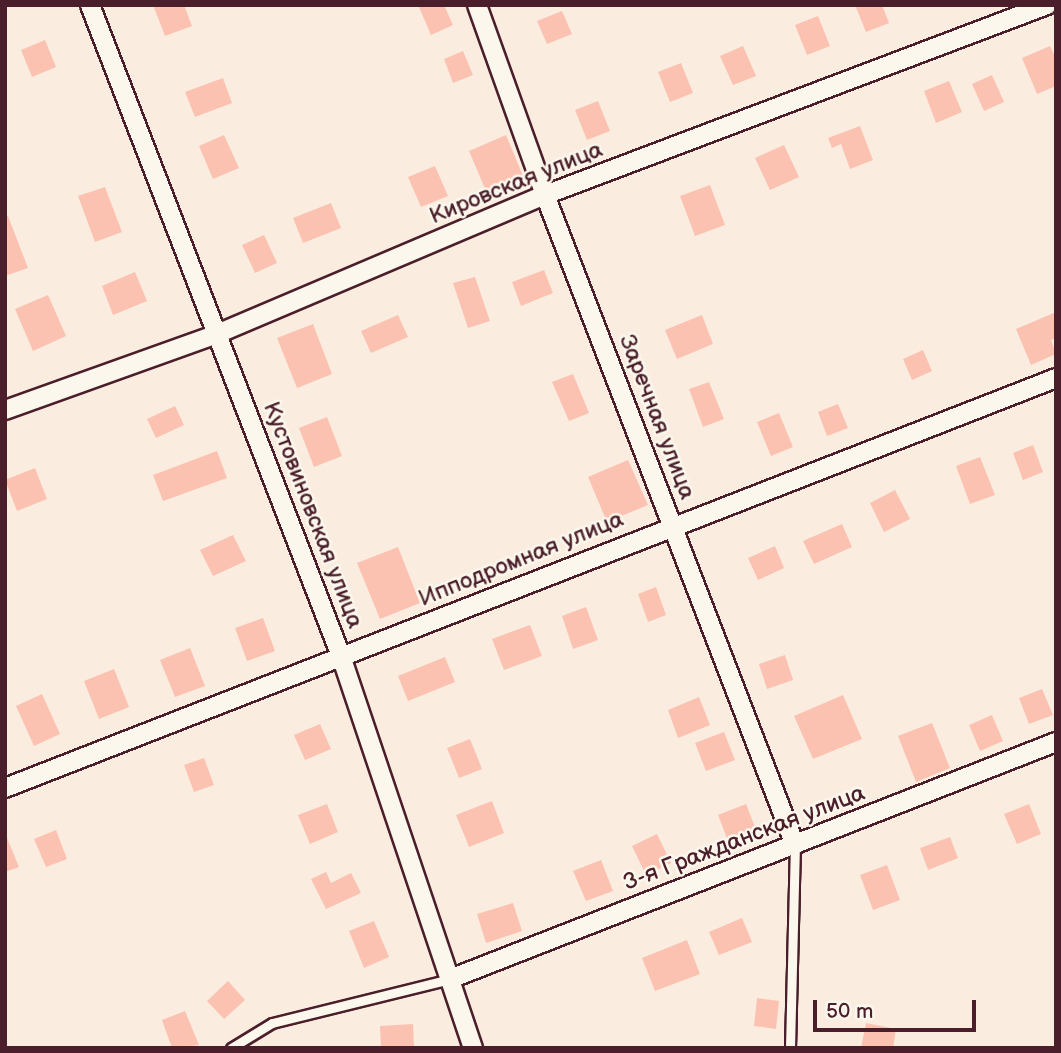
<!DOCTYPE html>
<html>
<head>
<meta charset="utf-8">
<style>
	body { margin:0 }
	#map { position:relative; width:1061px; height:1053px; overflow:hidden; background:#fbece0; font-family:"Balsamiq Sans",sans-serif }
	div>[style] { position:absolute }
	.building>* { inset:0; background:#fbc2b1 }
	.roads { filter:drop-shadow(2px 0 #4a1f2b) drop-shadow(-2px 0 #4a1f2b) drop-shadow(0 2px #4a1f2b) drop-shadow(0 -2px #4a1f2b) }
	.lane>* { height:9px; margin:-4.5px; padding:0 4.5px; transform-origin:4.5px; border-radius:4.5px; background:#fbf7ec }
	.street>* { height:18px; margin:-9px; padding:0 9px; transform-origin:9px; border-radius:9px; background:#fbf7ec }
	span { translate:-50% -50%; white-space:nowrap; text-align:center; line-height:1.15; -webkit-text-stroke:5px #fbf7ec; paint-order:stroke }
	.street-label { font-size:23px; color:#4a1f2b }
	.frame { position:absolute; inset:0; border:7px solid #4a1f2b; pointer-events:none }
	.scale { position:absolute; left:813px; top:1000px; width:163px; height:32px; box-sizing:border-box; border:4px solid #4a1f2b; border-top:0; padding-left:9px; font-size:21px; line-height:24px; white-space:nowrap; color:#4a1f2b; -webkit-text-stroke:5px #fbf7ec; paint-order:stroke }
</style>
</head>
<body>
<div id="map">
	<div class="building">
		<i style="clip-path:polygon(153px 5px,184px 5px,192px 26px,165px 36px)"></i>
		<i style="clip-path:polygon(418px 5px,444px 5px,453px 25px,431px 35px)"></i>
		<i style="clip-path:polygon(855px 5px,882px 5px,889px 23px,866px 32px)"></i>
		<i style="clip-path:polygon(562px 11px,572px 34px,547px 44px,537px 21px)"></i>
		<i style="clip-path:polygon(818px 16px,830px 46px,807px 55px,795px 25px)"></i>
		<i style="clip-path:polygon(45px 40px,56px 67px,32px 77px,21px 50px)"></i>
		<i style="clip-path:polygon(743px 46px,756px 76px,733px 85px,720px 56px)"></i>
		<i style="clip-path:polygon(1050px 46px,1056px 58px,1056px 86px,1037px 94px,1022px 58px)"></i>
		<i style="clip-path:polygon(463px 51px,473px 75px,453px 83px,444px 59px)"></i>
		<i style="clip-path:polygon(681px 63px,693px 93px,670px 102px,658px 72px)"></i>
		<i style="clip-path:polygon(992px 75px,1004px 102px,984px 111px,972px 84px)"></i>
		<i style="clip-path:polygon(223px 78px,232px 103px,195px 117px,185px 92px)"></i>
		<i style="clip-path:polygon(949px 81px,962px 112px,936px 123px,924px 91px)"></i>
		<i style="clip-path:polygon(598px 101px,610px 131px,587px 140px,575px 110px)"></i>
		<i style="clip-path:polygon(860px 126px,873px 160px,850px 169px,841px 144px,832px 148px,828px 138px)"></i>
		<i style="clip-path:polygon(224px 135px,239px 168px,213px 179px,199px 146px)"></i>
		<i style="clip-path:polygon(506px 135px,523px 176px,486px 191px,469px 151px)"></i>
		<i style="clip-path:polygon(784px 145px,799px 177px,770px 190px,755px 158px)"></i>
		<i style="clip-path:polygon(435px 166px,448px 196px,421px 207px,408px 177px)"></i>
		<i style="clip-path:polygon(710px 185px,725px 225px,695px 236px,680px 196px)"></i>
		<i style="clip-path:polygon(105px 187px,122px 232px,95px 242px,78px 196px)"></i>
		<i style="clip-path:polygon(331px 203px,341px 228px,303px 243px,293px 218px)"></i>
		<i style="clip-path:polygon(8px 216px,28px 268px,5px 276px,5px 218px)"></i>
		<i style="clip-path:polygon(264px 235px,277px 263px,255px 273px,242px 245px)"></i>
		<i style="clip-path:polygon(544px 270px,553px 293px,521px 306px,512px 282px)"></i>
		<i style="clip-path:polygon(135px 272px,147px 301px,113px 315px,102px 286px)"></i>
		<i style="clip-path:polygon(475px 277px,490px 321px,468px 328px,453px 283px)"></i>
		<i style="clip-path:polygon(48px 295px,66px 336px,33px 351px,15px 309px)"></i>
		<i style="clip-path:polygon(1056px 312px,1056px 338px,1051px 340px,1056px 354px,1031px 365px,1016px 329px)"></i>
		<i style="clip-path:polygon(398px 315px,408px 337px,371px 353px,361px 331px)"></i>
		<i style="clip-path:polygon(702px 315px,713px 344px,677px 359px,665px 330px)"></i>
		<i style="clip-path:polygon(313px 324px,332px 374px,297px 388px,277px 338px)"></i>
		<i style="clip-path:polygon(923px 350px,932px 371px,912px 380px,903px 359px)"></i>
		<i style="clip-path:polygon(573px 374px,589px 413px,569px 421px,552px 382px)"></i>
		<i style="clip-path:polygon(709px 382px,724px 419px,703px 427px,689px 389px)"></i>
		<i style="clip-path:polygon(838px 404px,848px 428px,827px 436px,818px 412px)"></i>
		<i style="clip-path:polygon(175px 406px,184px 425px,156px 438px,147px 419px)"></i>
		<i style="clip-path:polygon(779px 413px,793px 447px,771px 456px,757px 422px)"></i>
		<i style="clip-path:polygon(327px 417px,342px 456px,314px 467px,299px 428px)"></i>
		<i style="clip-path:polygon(1033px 445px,1043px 472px,1023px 480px,1013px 453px)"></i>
		<i style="clip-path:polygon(217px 451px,227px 478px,163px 501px,153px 475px)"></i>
		<i style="clip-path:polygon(980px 457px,995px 495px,970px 504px,956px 466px)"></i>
		<i style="clip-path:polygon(628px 460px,648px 505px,607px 522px,588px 477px)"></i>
		<i style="clip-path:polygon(35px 468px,47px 499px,17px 511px,5px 480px)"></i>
		<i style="clip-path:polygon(895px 490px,910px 519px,884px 532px,870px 503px)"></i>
		<i style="clip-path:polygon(842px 524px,852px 547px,814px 564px,803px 541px)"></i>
		<i style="clip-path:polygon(233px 535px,246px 561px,213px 576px,200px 550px)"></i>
		<i style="clip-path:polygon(775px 546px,784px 568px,758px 580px,748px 558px)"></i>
		<i style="clip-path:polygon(398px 547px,420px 603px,380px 619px,357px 563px)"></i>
		<i style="clip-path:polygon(656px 587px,666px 615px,648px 622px,638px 594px)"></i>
		<i style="clip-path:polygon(586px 607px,598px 640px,573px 649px,562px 616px)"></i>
		<i style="clip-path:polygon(263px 618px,275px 651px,247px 661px,235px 628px)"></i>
		<i style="clip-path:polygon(530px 625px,542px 656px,504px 670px,492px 639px)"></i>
		<i style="clip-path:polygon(190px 648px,205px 686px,175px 697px,160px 660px)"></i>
		<i style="clip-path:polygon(785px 655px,793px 680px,767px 689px,759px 664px)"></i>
		<i style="clip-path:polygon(445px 657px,455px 682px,408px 701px,398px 676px)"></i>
		<i style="clip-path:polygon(114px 669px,129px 707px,99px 719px,84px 681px)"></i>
		<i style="clip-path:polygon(1042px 689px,1053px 715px,1029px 724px,1019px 698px)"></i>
		<i style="clip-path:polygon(42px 694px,60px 734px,34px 746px,16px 706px)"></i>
		<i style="clip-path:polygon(843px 695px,862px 739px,813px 759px,794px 716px)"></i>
		<i style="clip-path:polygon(699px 697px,710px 725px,678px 738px,668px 710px)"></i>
		<i style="clip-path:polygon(992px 715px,1003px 741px,980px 751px,969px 725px)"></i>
		<i style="clip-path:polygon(932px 723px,950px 768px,916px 782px,898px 736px)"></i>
		<i style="clip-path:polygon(320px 724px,331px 749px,305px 760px,294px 735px)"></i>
		<i style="clip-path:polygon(724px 732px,735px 760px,706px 771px,695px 743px)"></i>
		<i style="clip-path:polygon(470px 739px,482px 769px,459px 778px,447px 748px)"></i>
		<i style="clip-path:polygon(204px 758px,214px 785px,194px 792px,184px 765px)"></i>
		<i style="clip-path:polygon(492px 801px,504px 833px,469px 847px,456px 815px)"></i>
		<i style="clip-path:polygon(327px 804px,338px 832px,310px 844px,298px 815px)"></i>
		<i style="clip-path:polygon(746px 804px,758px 835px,730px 846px,718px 815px)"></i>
		<i style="clip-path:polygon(1029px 804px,1041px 834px,1017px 844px,1004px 814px)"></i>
		<i style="clip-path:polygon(56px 830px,67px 859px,46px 867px,34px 839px)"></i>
		<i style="clip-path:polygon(5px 833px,19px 867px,5px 872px)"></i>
		<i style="clip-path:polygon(657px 834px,671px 863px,646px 875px,632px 846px)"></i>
		<i style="clip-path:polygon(950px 837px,958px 858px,928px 870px,920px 848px)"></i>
		<i style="clip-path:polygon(601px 860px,613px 891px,586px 901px,573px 871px)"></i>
		<i style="clip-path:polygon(887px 865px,900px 900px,873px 910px,860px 875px)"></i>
		<i style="clip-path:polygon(326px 872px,331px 883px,351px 873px,361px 893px,326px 909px,311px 879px)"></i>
		<i style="clip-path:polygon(513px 903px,522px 931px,486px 943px,477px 914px)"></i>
		<i style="clip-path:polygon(742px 918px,752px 942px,719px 955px,709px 932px)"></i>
		<i style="clip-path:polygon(374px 921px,389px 957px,364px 968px,349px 931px)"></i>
		<i style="clip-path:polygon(687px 940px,700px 974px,655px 991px,642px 958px)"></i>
		<i style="clip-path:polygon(228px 981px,245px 1000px,224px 1019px,207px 1001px)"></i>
		<i style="clip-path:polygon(757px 998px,779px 1001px,776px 1029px,754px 1026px)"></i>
		<i style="clip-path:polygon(185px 1011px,199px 1045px,172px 1048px,162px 1020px)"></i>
		<i style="clip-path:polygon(866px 1023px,896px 1029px,893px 1048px,861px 1048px)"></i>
		<i style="clip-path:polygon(413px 1024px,414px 1048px,381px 1048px,380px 1026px)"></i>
	</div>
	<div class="roads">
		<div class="lane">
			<i style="left:231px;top:1048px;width:48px;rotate:-31.4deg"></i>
			<i style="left:272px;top:1023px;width:183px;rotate:-13.9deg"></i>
			<i style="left:790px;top:1048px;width:203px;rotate:-88.6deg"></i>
		</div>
		<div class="street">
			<i style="left:90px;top:5px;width:698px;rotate:68.92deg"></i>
			<i style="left:341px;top:656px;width:414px;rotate:71.4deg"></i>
			<i style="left:477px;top:5px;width:202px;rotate:70.3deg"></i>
			<i style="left:545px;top:195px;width:696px;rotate:68.96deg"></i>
			<i style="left:5px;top:410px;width:225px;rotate:-19.7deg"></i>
			<i style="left:217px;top:334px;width:356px;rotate:-23deg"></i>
			<i style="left:545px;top:195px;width:537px;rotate:-20.73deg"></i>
			<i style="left:5px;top:788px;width:1128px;rotate:-21.31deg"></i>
			<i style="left:450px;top:979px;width:651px;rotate:-21.36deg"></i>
		</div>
	</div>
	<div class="street-label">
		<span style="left:516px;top:183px;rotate:-22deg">Кировская улица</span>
		<span style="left:657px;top:417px;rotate:69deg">Заречная улица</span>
		<span style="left:313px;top:515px;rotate:69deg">Кустовиновская улица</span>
		<span style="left:521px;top:559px;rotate:-22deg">Ипподромная улица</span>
		<span style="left:744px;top:838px;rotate:-21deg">3-я Гражданская улица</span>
	</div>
	<div class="frame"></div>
	<div class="scale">50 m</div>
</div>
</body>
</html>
